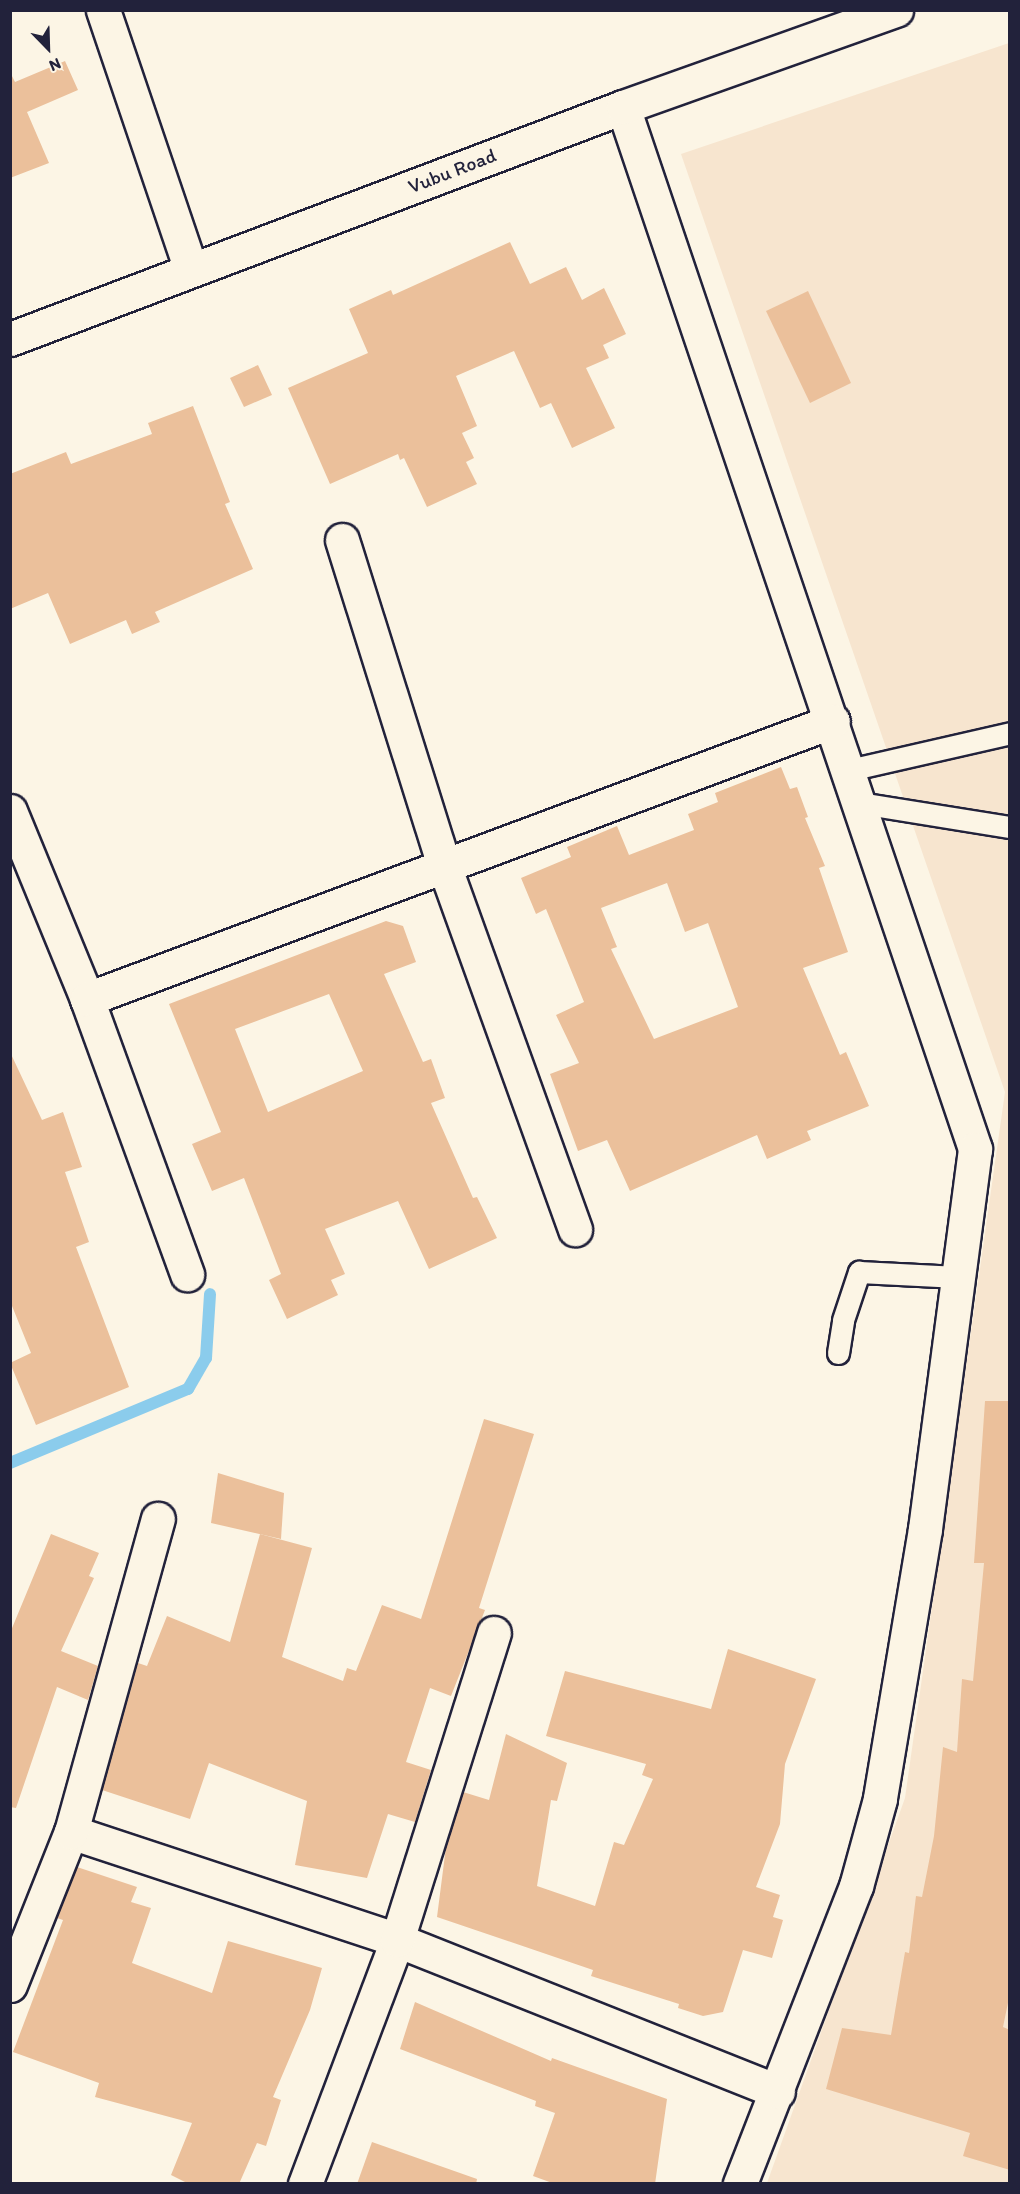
<!DOCTYPE html>
<html>
<head>
<meta charset="utf-8">
<style>
	body { margin:0 }
	#map { position:relative; width:1020px; height:2194px; overflow:hidden; background:#fcf5e5; font-family:Itim,sans-serif }
	div>[style] { position:absolute }
	.built>* { inset:0; background:#f7e5cf }
	.stream>* { height:12px; margin:-6px; padding:0 6px; transform-origin:6px; border-radius:6px; background:#8bccec }
	.building>* { inset:0; background:#ebc09b }
	.roads { filter:drop-shadow(2px 0 #22223b) drop-shadow(-2px 0 #22223b) drop-shadow(0 2px #22223b) drop-shadow(0 -2px #22223b) }
	.lane>* { height:21px; margin:-10.5px; padding:0 10.5px; transform-origin:10.5px; border-radius:10.5px; background:#fcf5e5 }
	.street>* { height:33px; margin:-16.5px; padding:0 16.5px; transform-origin:16.5px; border-radius:16.5px; background:#fcf5e5 }
	span { translate:-50% -50%; white-space:nowrap; text-align:center; line-height:1.15; -webkit-text-stroke:4.5px #fcf5e5; paint-order:stroke }
	.street-label { font-size:20px; color:#22223b }
	.frame { position:absolute; inset:0; border:12px solid #22223b; pointer-events:none }
	.north { position:absolute; left:18px; top:18px; width:60px; height:60px; -webkit-text-stroke:4px #fcf5e5; paint-order:stroke; rotate:157deg; font-size:16px; font-weight:700; line-height:24px; text-align:center; color:#22223b }
	.north::after { content:''; display:block; margin:auto; width:21px; height:27px; background:#22223b; clip-path:polygon(50% 0,100% 100%,50% 72%,0 100%) }
</style>
</head>
<body>
<div id="map">
	<div class="built">
		<i style="clip-path:polygon(1009px 43px,1009px 2183px,767px 2183px,905px 1798px,1005px 1092px,681px 154px)"></i>
	</div>
	<div class="stream">
		<i style="left:10px;top:1463px;width:193px;rotate:-22.6deg"></i>
		<i style="left:188px;top:1389px;width:36px;rotate:-60deg"></i>
		<i style="left:206px;top:1358px;width:64px;rotate:-86.4deg"></i>
	</div>
	<div class="building">
		<i style="clip-path:polygon(65px 61px,78px 90px,27px 112px,49px 163px,10px 178px,10px 72px,15px 82px)"></i>
		<i style="clip-path:polygon(510px 242px,530px 284px,566px 267px,582px 300px,604px 288px,626px 334px,603px 345px,609px 358px,586px 368px,615px 428px,572px 448px,551px 403px,540px 408px,514px 351px,456px 376px,477px 426px,462px 433px,474px 458px,466px 462px,477px 484px,427px 507px,404px 458px,400px 460px,398px 454px,330px 484px,288px 388px,368px 353px,349px 309px,391px 290px,393px 295px)"></i>
		<i style="clip-path:polygon(808px 291px,851px 383px,810px 403px,766px 311px)"></i>
		<i style="clip-path:polygon(258px 365px,272px 395px,244px 407px,230px 378px)"></i>
		<i style="clip-path:polygon(193px 406px,230px 502px,225px 504px,253px 569px,155px 612px,160px 622px,132px 634px,126px 620px,70px 644px,48px 593px,10px 609px,10px 474px,66px 452px,71px 464px,152px 434px,148px 423px)"></i>
		<i style="clip-path:polygon(evenodd,781px 767px,790px 789px,797px 787px,808px 817px,805px 818px,825px 866px,819px 868px,848px 952px,803px 968px,840px 1055px,846px 1052px,869px 1106px,807px 1131px,811px 1140px,767px 1159px,757px 1135px,630px 1191px,607px 1140px,578px 1151px,550px 1074px,579px 1063px,556px 1015px,584px 1002px,546px 909px,536px 914px,521px 878px,571px 857px,567px 847px,617px 826px,629px 855px,694px 830px,688px 814px,718px 802px,715px 793px,781px 767px,667px 883px,685px 932px,708px 923px,738px 1007px,654px 1039px,611px 949px,617px 947px,601px 908px,667px 883px)"></i>
		<i style="clip-path:polygon(evenodd,386px 921px,403px 926px,416px 962px,384px 974px,423px 1062px,431px 1059px,445px 1098px,431px 1103px,473px 1198px,477px 1197px,497px 1238px,429px 1269px,398px 1201px,325px 1229px,345px 1274px,331px 1280px,338px 1295px,287px 1319px,269px 1280px,281px 1274px,244px 1178px,212px 1191px,192px 1144px,221px 1132px,169px 1004px,386px 921px,329px 994px,363px 1071px,268px 1112px,235px 1029px,329px 994px)"></i>
		<i style="clip-path:polygon(10px 1052px,42px 1120px,63px 1112px,82px 1167px,65px 1172px,89px 1242px,76px 1247px,129px 1387px,36px 1425px,10px 1363px,31px 1353px,10px 1301px)"></i>
		<i style="clip-path:polygon(985px 1401px,1010px 1401px,1010px 1993px,1003px 2027px,1010px 2030px,1010px 2170px,963px 2156px,970px 2133px,826px 2089px,842px 2028px,891px 2035px,905px 1952px,909px 1953px,916px 1896px,922px 1897px,934px 1836px,943px 1747px,957px 1752px,962px 1679px,973px 1681px,984px 1563px,974px 1563px)"></i>
		<i style="clip-path:polygon(484px 1419px,534px 1434px,479px 1608px,485px 1610px,451px 1696px,430px 1688px,406px 1762px,431px 1770px,415px 1822px,388px 1814px,367px 1878px,295px 1865px,307px 1801px,209px 1763px,190px 1819px,102px 1790px,138px 1663px,147px 1666px,167px 1616px,230px 1642px,260px 1534px,312px 1548px,282px 1657px,343px 1681px,347px 1668px,356px 1671px,382px 1605px,421px 1619px)"></i>
		<i style="clip-path:polygon(218px 1473px,284px 1493px,281px 1539px,211px 1523px)"></i>
		<i style="clip-path:polygon(51px 1534px,99px 1553px,89px 1576px,94px 1578px,61px 1651px,98px 1666px,88px 1700px,57px 1687px,16px 1808px,10px 1807px,10px 1633px)"></i>
		<i style="clip-path:polygon(728px 1649px,816px 1679px,785px 1764px,780px 1824px,756px 1887px,780px 1895px,773px 1917px,783px 1920px,772px 1958px,743px 1950px,723px 2012px,703px 2016px,678px 2008px,679px 2004px,591px 1976px,593px 1970px,437px 1917px,446px 1847px,463px 1792px,489px 1800px,506px 1734px,567px 1763px,557px 1801px,551px 1800px,537px 1886px,595px 1906px,614px 1842px,624px 1845px,653px 1779px,642px 1775px,646px 1764px,546px 1736px,565px 1671px,711px 1709px)"></i>
		<i style="clip-path:polygon(77px 1867px,137px 1887px,131px 1902px,151px 1908px,132px 1963px,212px 1993px,228px 1941px,322px 1968px,310px 2010px,273px 2097px,281px 2100px,266px 2146px,257px 2143px,239px 2184px,189px 2184px,171px 2175px,192px 2123px,95px 2097px,99px 2083px,13px 2052px,63px 1920px,57px 1918px)"></i>
		<i style="clip-path:polygon(415px 2002px,551px 2061px,552px 2058px,667px 2099px,655px 2184px,555px 2184px,533px 2176px,555px 2113px,535px 2106px,536px 2101px,400px 2049px)"></i>
		<i style="clip-path:polygon(372px 2142px,477px 2179px,476px 2184px,357px 2184px)"></i>
	</div>
	<div class="roads">
		<div class="lane">
			<i style="left:849px;top:770px;width:165px;rotate:-12.9deg"></i>
			<i style="left:860px;top:803px;width:152px;rotate:9.1deg"></i>
			<i style="left:838px;top:1353px;width:33px;rotate:-81deg"></i>
			<i style="left:843px;top:1320px;width:51px;rotate:-71.6deg"></i>
			<i style="left:859px;top:1272px;width:99px;rotate:2.9deg"></i>
		</div>
		<div class="street">
			<i style="left:103px;top:10px;width:274px;rotate:71.3deg"></i>
			<i style="left:623px;top:107px;width:1100px;rotate:71.33deg"></i>
			<i style="left:975px;top:1149px;width:383px;rotate:97.5deg"></i>
			<i style="left:925px;top:1529px;width:274px;rotate:99.5deg"></i>
			<i style="left:880px;top:1799px;width:90px;rotate:105.4deg"></i>
			<i style="left:856px;top:1886px;width:320px;rotate:111.3deg"></i>
			<i style="left:10px;top:339px;width:655px;rotate:-20.73deg"></i>
			<i style="left:623px;top:107px;width:290px;rotate:-19.6deg"></i>
			<i style="left:342px;top:540px;width:344px;rotate:72.6deg"></i>
			<i style="left:445px;top:868px;width:384px;rotate:70.2deg"></i>
			<i style="left:10px;top:811px;width:203px;rotate:67.7deg"></i>
			<i style="left:87px;top:999px;width:293px;rotate:70deg"></i>
			<i style="left:87px;top:999px;width:796px;rotate:-20.44deg"></i>
			<i style="left:71px;top:1832px;width:343px;rotate:18.3deg"></i>
			<i style="left:397px;top:1940px;width:410px;rotate:21.7deg"></i>
			<i style="left:10px;top:1985px;width:165px;rotate:-68.3deg"></i>
			<i style="left:71px;top:1832px;width:325px;rotate:-74.5deg"></i>
			<i style="left:305px;top:2184px;width:261px;rotate:-69.3deg"></i>
			<i style="left:397px;top:1940px;width:322px;rotate:-72.5deg"></i>
		</div>
	</div>
	<div class="street-label">
		<span style="left:452px;top:171px;rotate:-21deg">Vubu Road</span>
	</div>
	<div class="frame"></div>
	<div class="north">N</div>
</div>
</body>
</html>
